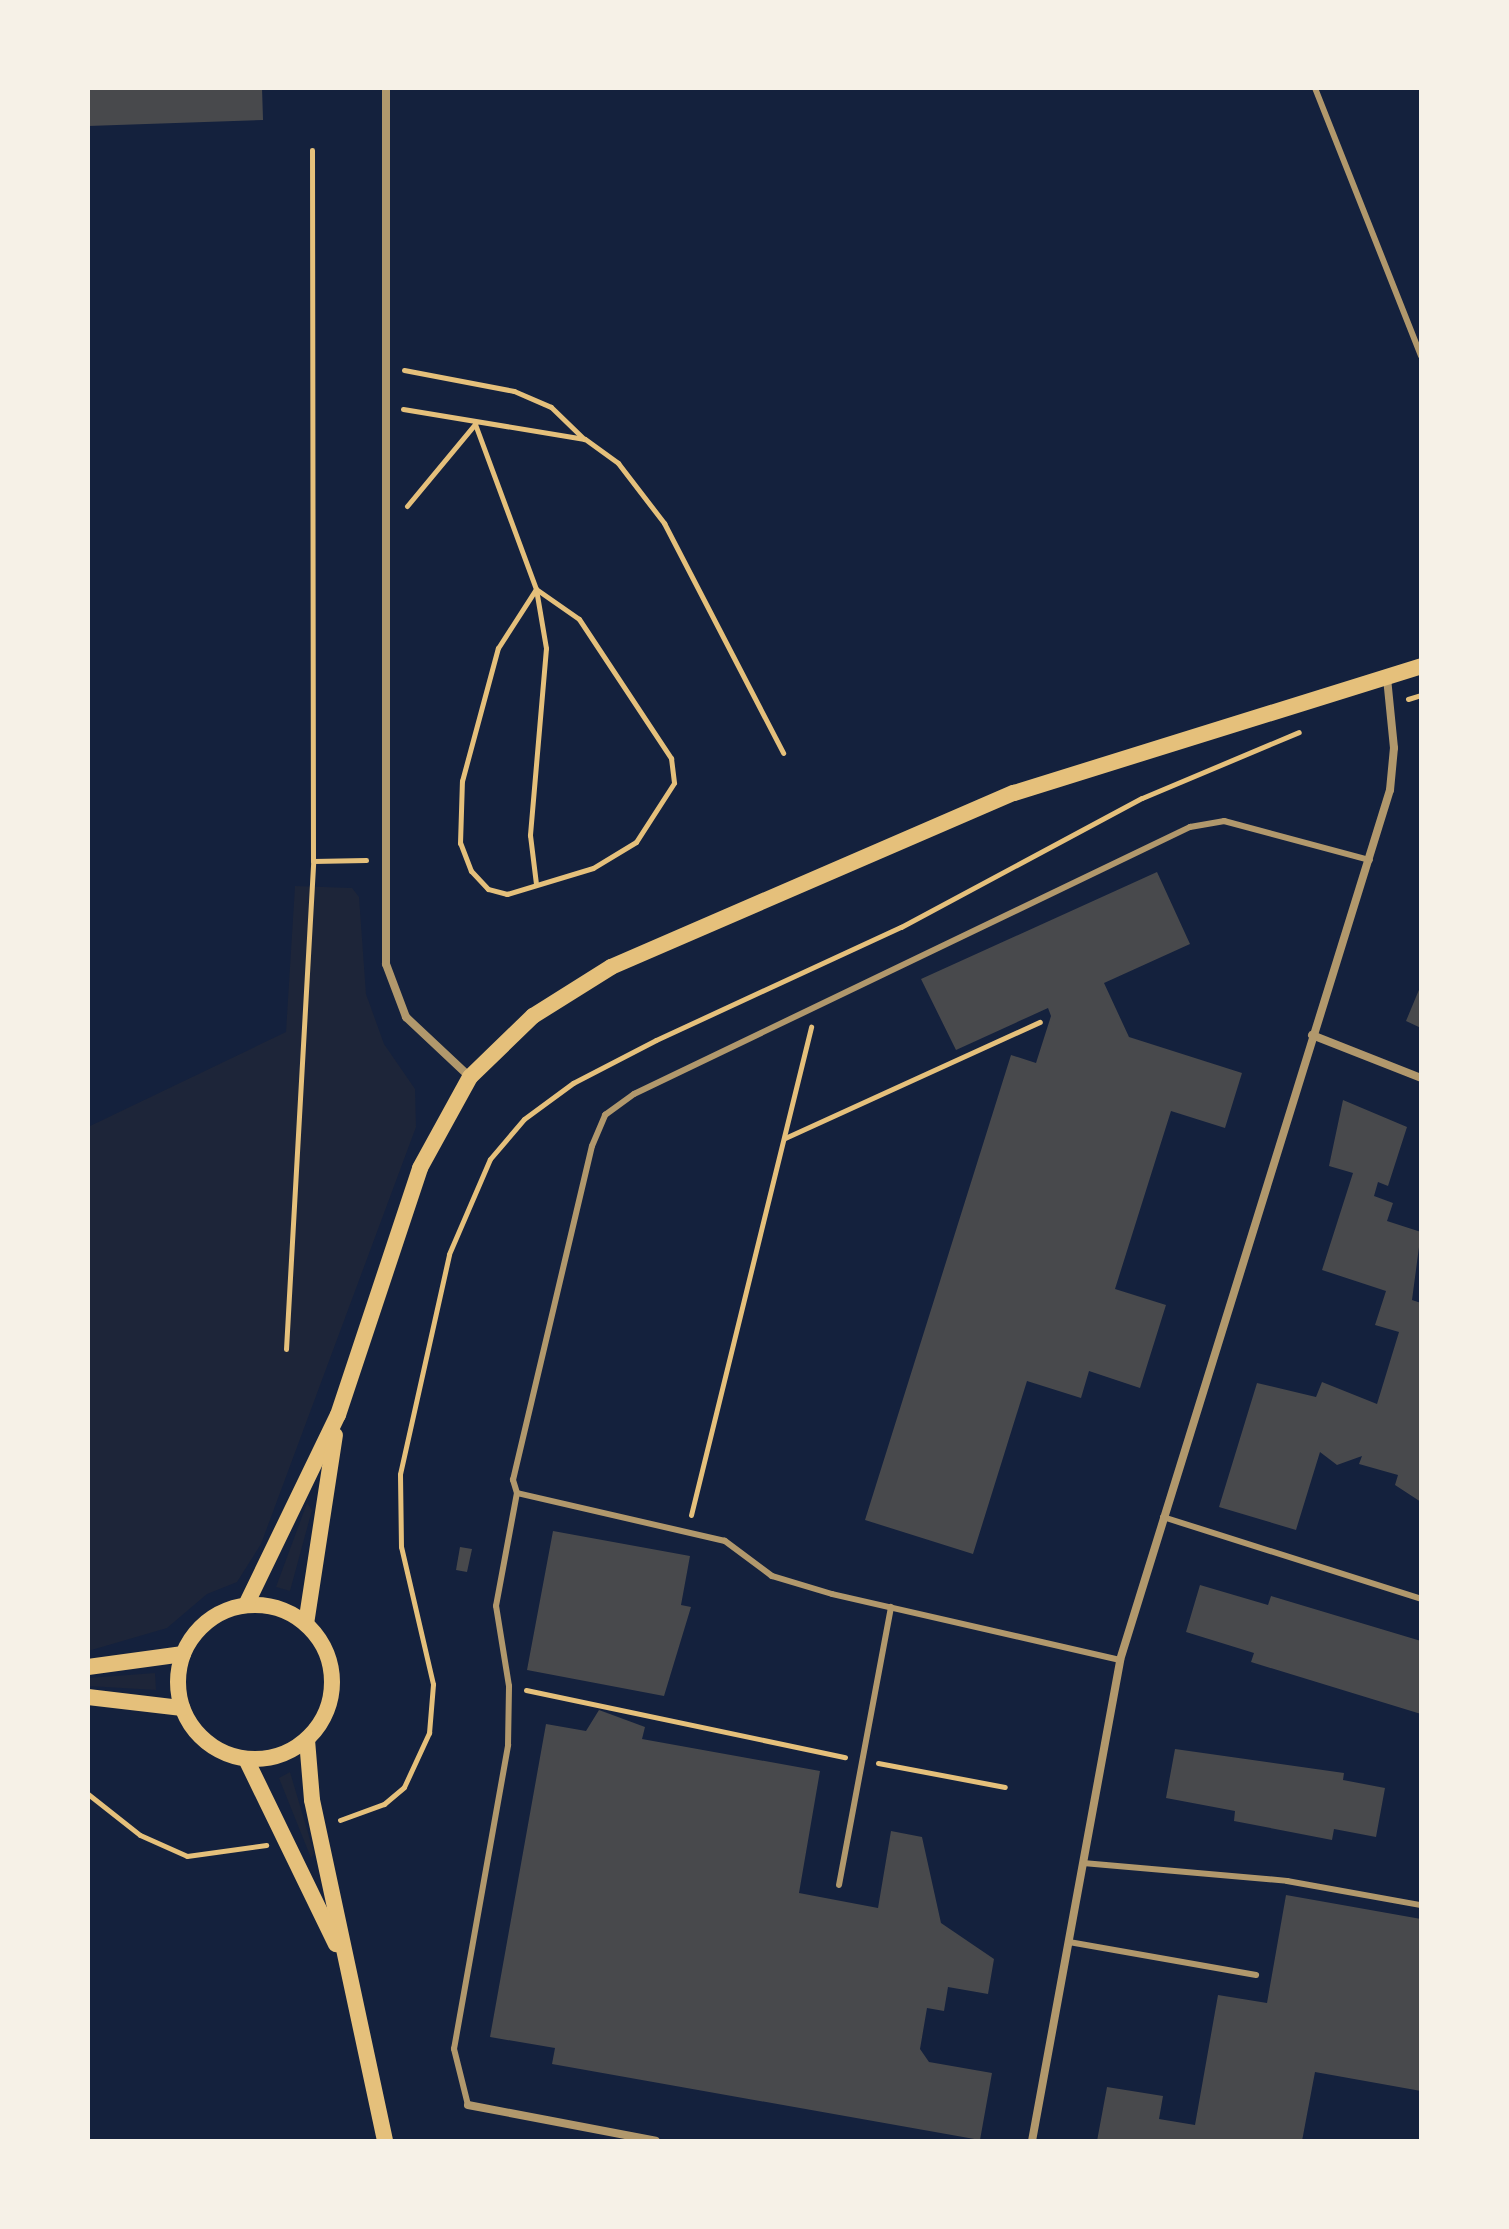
<!DOCTYPE html>
<html>
<head>
<meta charset="utf-8">
<style>
	body { margin:0 }
	#map { position:relative; width:1509px; height:2229px; overflow:hidden; background:#14213d; font-family:"PT Sans",sans-serif }
	div>[style] { position:absolute }
	.green>* { inset:0; background:#1d2539 }
	.building>* { inset:0; background:#48494c }
	.path>* { height:5px; margin:-2.5px; padding:0 2.5px; transform-origin:2.5px; border-radius:2.5px; background:#e5c07b }
	.service>* { height:6px; margin:-3px; padding:0 3px; transform-origin:3px; border-radius:3px; background:#b1986c }
	.minor>* { height:8px; margin:-4px; padding:0 4px; transform-origin:4px; border-radius:4px; background:#b1986c }
	.secondary>* { height:16px; margin:-8px; padding:0 8px; transform-origin:8px; border-radius:8px; background:#e5c07b }
	.secondary>.ring { margin:-8px; padding:0; box-sizing:content-box; background:none; border:16px solid #e5c07b; border-radius:50% }
	span { translate:-50% -50%; white-space:nowrap; text-align:center; line-height:1.15; -webkit-text-stroke:6px #f6f1e7; paint-order:stroke }
	.frame { position:absolute; inset:0; border:90px solid #f6f1e7; pointer-events:none }
</style>
</head>
<body>
<div id="map">
	<div class="green">
		<i style="clip-path:polygon(295px 886px,352px 888px,359px 897px,366px 994px,384px 1044px,415px 1089px,416px 1127px,261px 1544px,237px 1582px,207px 1594px,167px 1628px,88px 1651px,88px 1127px,286px 1032px)"></i>
		<i style="clip-path:polygon(307px 1503px,312px 1510px,290px 1591px,276px 1587px)"></i>
		<i style="clip-path:polygon(155px 1673px,156px 1690px,88px 1686px,88px 1678px)"></i>
		<i style="clip-path:polygon(290px 1772px,314px 1853px,311px 1858px,279px 1778px)"></i>
	</div>
	<div class="building">
		<i style="clip-path:polygon(88px 88px,262px 88px,263px 120px,88px 126px)"></i>
		<i style="clip-path:polygon(1157px 872px,1190px 944px,1104px 983px,1129px 1037px,1242px 1073px,1225px 1128px,1171px 1111px,1115px 1289px,1166px 1305px,1140px 1388px,1089px 1371px,1081px 1398px,1027px 1381px,973px 1554px,865px 1520px,1011px 1055px,1036px 1063px,1051px 1016px,1048px 1008px,956px 1050px,921px 979px)"></i>
		<i style="clip-path:polygon(1421px 985px,1421px 1028px,1406px 1021px)"></i>
		<i style="clip-path:polygon(1343px 1100px,1407px 1127px,1388px 1186px,1378px 1182px,1374px 1196px,1393px 1203px,1387px 1221px,1421px 1232px,1412px 1300px,1421px 1303px,1421px 1502px,1395px 1485px,1398px 1475px,1359px 1464px,1362px 1456px,1337px 1465px,1320px 1452px,1296px 1530px,1219px 1507px,1257px 1383px,1316px 1397px,1322px 1382px,1377px 1404px,1399px 1332px,1375px 1325px,1386px 1291px,1322px 1270px,1353px 1173px,1329px 1166px)"></i>
		<i style="clip-path:polygon(553px 1531px,690px 1556px,681px 1605px,691px 1607px,664px 1696px,527px 1670px)"></i>
		<i style="clip-path:polygon(460px 1547px,472px 1549px,467px 1572px,456px 1570px)"></i>
		<i style="clip-path:polygon(1200px 1585px,1268px 1605px,1271px 1596px,1421px 1641px,1421px 1714px,1251px 1662px,1254px 1653px,1186px 1632px)"></i>
		<i style="clip-path:polygon(599px 1710px,645px 1727px,642px 1739px,820px 1771px,799px 1893px,878px 1908px,891px 1831px,922px 1837px,941px 1923px,994px 1959px,988px 1994px,948px 1987px,944px 2011px,927px 2008px,920px 2049px,929px 2062px,992px 2073px,980px 2140px,552px 2064px,555px 2048px,490px 2037px,546px 1724px,586px 1731px)"></i>
		<i style="clip-path:polygon(1175px 1749px,1344px 1773px,1343px 1780px,1385px 1788px,1376px 1837px,1334px 1829px,1332px 1840px,1234px 1821px,1235px 1811px,1166px 1798px)"></i>
		<i style="clip-path:polygon(1286px 1895px,1421px 1919px,1421px 2091px,1315px 2072px,1302px 2141px,1097px 2141px,1107px 2087px,1163px 2096px,1159px 2119px,1195px 2125px,1218px 1995px,1267px 2003px)"></i>
	</div>
	<div class="path">
		<i style="left:312px;top:150px;width:711px;rotate:89.92deg"></i>
		<i style="left:404px;top:370px;width:112px;rotate:10.8deg"></i>
		<i style="left:514px;top:391px;width:40px;rotate:23.4deg"></i>
		<i style="left:551px;top:407px;width:46px;rotate:44.1deg"></i>
		<i style="left:403px;top:409px;width:184px;rotate:9.4deg"></i>
		<i style="left:585px;top:439px;width:41px;rotate:36deg"></i>
		<i style="left:618px;top:463px;width:76px;rotate:52.5deg"></i>
		<i style="left:664px;top:523px;width:259px;rotate:62.6deg"></i>
		<i style="left:407px;top:506px;width:107px;rotate:-50.3deg"></i>
		<i style="left:475px;top:424px;width:176px;rotate:69.7deg"></i>
		<i style="left:536px;top:589px;width:60px;rotate:80.4deg"></i>
		<i style="left:546px;top:648px;width:188px;rotate:94.9deg"></i>
		<i style="left:530px;top:835px;width:49px;rotate:83deg"></i>
		<i style="left:536px;top:589px;width:52px;rotate:34.9deg"></i>
		<i style="left:579px;top:619px;width:167px;rotate:56.5deg"></i>
		<i style="left:671px;top:758px;width:25px;rotate:83deg"></i>
		<i style="left:674px;top:783px;width:70px;rotate:122.8deg"></i>
		<i style="left:636px;top:842px;width:50px;rotate:148.8deg"></i>
		<i style="left:593px;top:868px;width:90px;rotate:163.2deg"></i>
		<i style="left:507px;top:894px;width:20px;rotate:-165deg"></i>
		<i style="left:488px;top:889px;width:25px;rotate:-133deg"></i>
		<i style="left:471px;top:871px;width:30px;rotate:-111deg"></i>
		<i style="left:460px;top:843px;width:62px;rotate:-88.2deg"></i>
		<i style="left:462px;top:781px;width:138px;rotate:-74.9deg"></i>
		<i style="left:498px;top:648px;width:70px;rotate:-57.2deg"></i>
		<i style="left:1408px;top:699px;width:14px;rotate:-17deg"></i>
		<i style="left:785px;top:1138px;width:280px;rotate:-24.5deg"></i>
		<i style="left:286px;top:1349px;width:489px;rotate:-86.8deg"></i>
		<i style="left:313px;top:861px;width:53px;rotate:-1.1deg"></i>
		<i style="left:691px;top:1515px;width:503px;rotate:-76.18deg"></i>
		<i style="left:526px;top:1690px;width:326px;rotate:11.9deg"></i>
		<i style="left:878px;top:1763px;width:129px;rotate:10.7deg"></i>
		<i style="left:88px;top:1794px;width:66px;rotate:38.3deg"></i>
		<i style="left:140px;top:1835px;width:51px;rotate:24.1deg"></i>
		<i style="left:187px;top:1856px;width:80px;rotate:-7.9deg"></i>
		<i style="left:340px;top:1820px;width:47px;rotate:-20deg"></i>
		<i style="left:384px;top:1804px;width:26px;rotate:-40deg"></i>
		<i style="left:404px;top:1787px;width:60px;rotate:-65.2deg"></i>
		<i style="left:429px;top:1733px;width:49px;rotate:-85.3deg"></i>
		<i style="left:433px;top:1684px;width:141px;rotate:-103.1deg"></i>
		<i style="left:401px;top:1547px;width:73px;rotate:-90.8deg"></i>
		<i style="left:400px;top:1474px;width:225px;rotate:-77.4deg"></i>
		<i style="left:449px;top:1254px;width:103px;rotate:-66.7deg"></i>
		<i style="left:490px;top:1159px;width:52px;rotate:-49.6deg"></i>
		<i style="left:524px;top:1119px;width:61px;rotate:-36.3deg"></i>
		<i style="left:573px;top:1083px;width:93px;rotate:-27.4deg"></i>
		<i style="left:656px;top:1040px;width:270px;rotate:-24.8deg"></i>
		<i style="left:901px;top:927px;width:273px;rotate:-28.2deg"></i>
		<i style="left:1142px;top:798px;width:170px;rotate:-22.8deg"></i>
	</div>
	<div class="service">
		<i style="left:1315px;top:88px;width:288px;rotate:68.4deg"></i>
		<i style="left:1163px;top:1517px;width:271px;rotate:17.6deg"></i>
		<i style="left:1120px;top:1660px;width:295px;rotate:-167.1deg"></i>
		<i style="left:832px;top:1594px;width:63px;rotate:-163.3deg"></i>
		<i style="left:772px;top:1576px;width:59px;rotate:-143.3deg"></i>
		<i style="left:725px;top:1541px;width:213px;rotate:-167deg"></i>
		<i style="left:517px;top:1493px;width:14px;rotate:-107deg"></i>
		<i style="left:513px;top:1480px;width:343px;rotate:-76.7deg"></i>
		<i style="left:592px;top:1146px;width:34px;rotate:-67deg"></i>
		<i style="left:605px;top:1115px;width:36px;rotate:-36deg"></i>
		<i style="left:634px;top:1094px;width:617px;rotate:-25.65deg"></i>
		<i style="left:1190px;top:827px;width:35px;rotate:-10deg"></i>
		<i style="left:1224px;top:821px;width:151px;rotate:15deg"></i>
		<i style="left:1083px;top:1863px;width:205px;rotate:5deg"></i>
		<i style="left:1287px;top:1881px;width:136px;rotate:10.2deg"></i>
		<i style="left:839px;top:1885px;width:283px;rotate:-79.4deg"></i>
		<i style="left:1069px;top:1942px;width:190px;rotate:10deg"></i>
		<i style="left:468px;top:2105px;width:58px;rotate:-104deg"></i>
		<i style="left:454px;top:2049px;width:309px;rotate:-79.9deg"></i>
		<i style="left:508px;top:1745px;width:59px;rotate:-89deg"></i>
		<i style="left:509px;top:1686px;width:81px;rotate:-99.2deg"></i>
		<i style="left:496px;top:1606px;width:115px;rotate:-79.5deg"></i>
	</div>
	<div class="minor">
		<i style="left:386px;top:88px;width:876px;rotate:90deg"></i>
		<i style="left:386px;top:964px;width:57px;rotate:69.3deg"></i>
		<i style="left:406px;top:1017px;width:88px;rotate:43.2deg"></i>
		<i style="left:1312px;top:1035px;width:117px;rotate:21.5deg"></i>
		<i style="left:468px;top:2105px;width:191px;rotate:10.8deg"></i>
		<i style="left:1032px;top:2141px;width:489px;rotate:-79.6deg"></i>
		<i style="left:1120px;top:1660px;width:911px;rotate:-72.76deg"></i>
		<i style="left:1390px;top:790px;width:42px;rotate:-84.6deg"></i>
		<i style="left:1394px;top:748px;width:70px;rotate:-95.7deg"></i>
	</div>
	<div class="secondary">
		<i class="ring" style="left:178px;top:1605px;width:138px;height:138px"></i>
		<i style="left:246px;top:1605px;width:211px;rotate:-64.2deg"></i>
		<i style="left:338px;top:1415px;width:260px;rotate:-71.6deg"></i>
		<i style="left:420px;top:1168px;width:104px;rotate:-61.2deg"></i>
		<i style="left:470px;top:1077px;width:88px;rotate:-44.1deg"></i>
		<i style="left:533px;top:1016px;width:92px;rotate:-32.1deg"></i>
		<i style="left:611px;top:967px;width:439px;rotate:-23.4deg"></i>
		<i style="left:1014px;top:793px;width:426px;rotate:-17.3deg"></i>
		<i style="left:306px;top:1624px;width:191px;rotate:-81.3deg"></i>
		<i style="left:88px;top:1667px;width:96px;rotate:-7.8deg"></i>
		<i style="left:88px;top:1697px;width:95px;rotate:6.7deg"></i>
		<i style="left:307px;top:1740px;width:60px;rotate:85.2deg"></i>
		<i style="left:312px;top:1800px;width:349px;rotate:77.9deg"></i>
		<i style="left:246px;top:1759px;width:206px;rotate:64.1deg"></i>
	</div>
	<div class="frame"></div>
</div>
</body>
</html>
